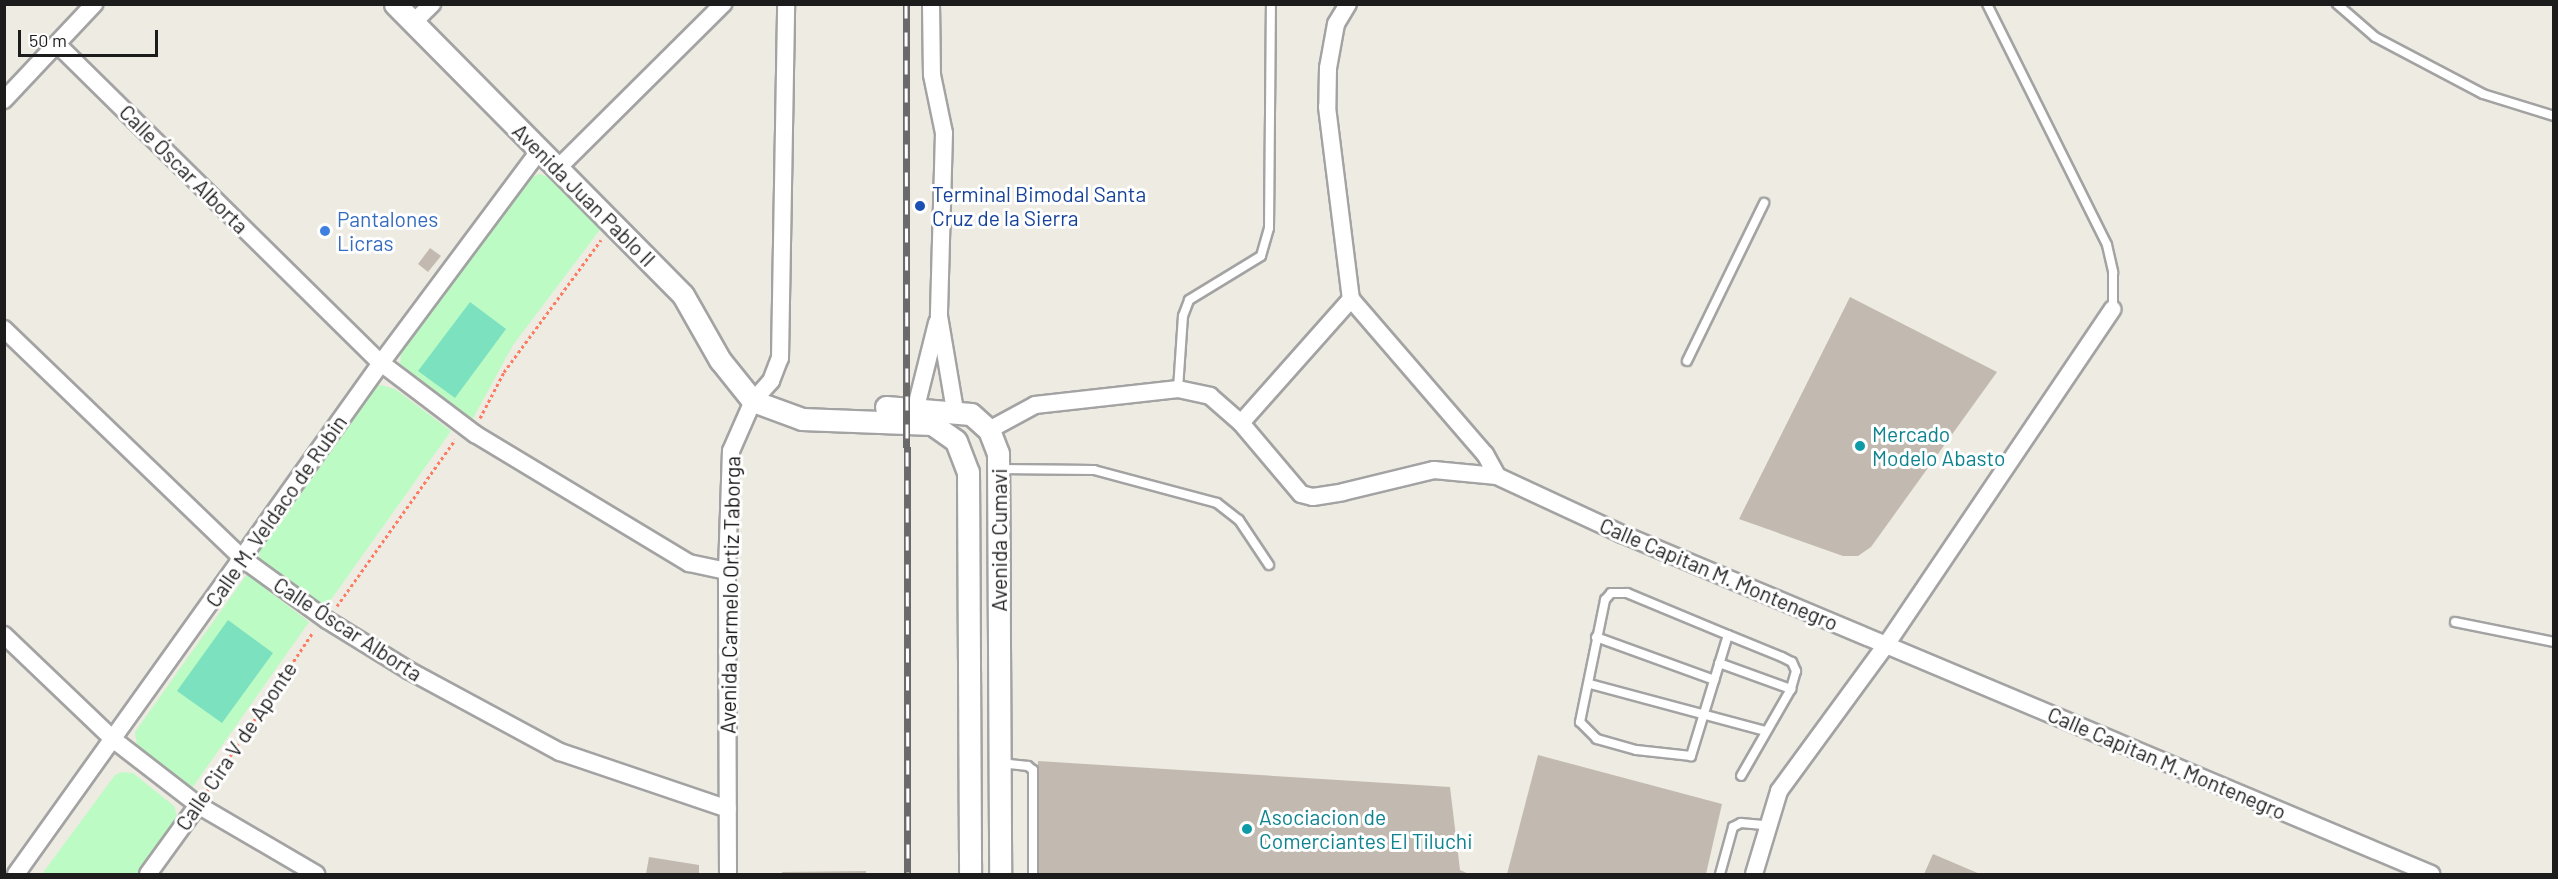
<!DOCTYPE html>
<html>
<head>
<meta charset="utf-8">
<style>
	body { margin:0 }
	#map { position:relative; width:2558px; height:879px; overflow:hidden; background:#eeebe2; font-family:Barlow,sans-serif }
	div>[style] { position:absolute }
	.park>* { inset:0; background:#bcfbc4 }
	.pitch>* { inset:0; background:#7ce1bf }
	.building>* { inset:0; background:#c2bab1 }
	.path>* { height:3px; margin-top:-1.5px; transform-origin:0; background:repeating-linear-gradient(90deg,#fe7b63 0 3px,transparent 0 6px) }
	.roads { filter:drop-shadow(2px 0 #a3a3a3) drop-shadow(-2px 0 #a3a3a3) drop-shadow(0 2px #a3a3a3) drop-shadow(0 -2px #a3a3a3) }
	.service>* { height:8px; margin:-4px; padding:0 4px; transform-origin:4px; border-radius:4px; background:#fff }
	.minor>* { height:16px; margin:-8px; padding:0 8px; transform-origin:8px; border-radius:8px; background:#fff }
	.tertiary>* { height:21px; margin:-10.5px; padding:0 10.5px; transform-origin:10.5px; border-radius:10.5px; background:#fff }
	.rail>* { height:7px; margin-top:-3.5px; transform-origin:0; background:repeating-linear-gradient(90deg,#fff 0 14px,#6a6a6a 0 28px); box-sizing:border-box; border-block:2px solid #6a6a6a }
	.dots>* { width:16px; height:16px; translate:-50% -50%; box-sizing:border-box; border:3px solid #fff; border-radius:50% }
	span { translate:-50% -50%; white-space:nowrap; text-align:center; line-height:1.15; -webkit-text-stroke:6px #fff; paint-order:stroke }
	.street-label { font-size:21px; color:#1c1c1c }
	.transit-label { font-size:21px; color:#164399 }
	.left { translate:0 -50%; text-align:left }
	.shop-label { font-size:21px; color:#366cbe }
	.culture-label { font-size:21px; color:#0d838f }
	.frame { position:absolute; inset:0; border:6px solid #1c1c1c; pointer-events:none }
	.scale { position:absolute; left:18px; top:30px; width:140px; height:27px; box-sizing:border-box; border:3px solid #1c1c1c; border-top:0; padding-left:8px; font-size:18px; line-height:21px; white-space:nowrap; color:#1c1c1c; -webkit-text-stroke:4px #fff; paint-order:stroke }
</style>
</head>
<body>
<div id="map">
	<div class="park">
		<i style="clip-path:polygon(539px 174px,549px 177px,602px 227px,513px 345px,471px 422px,400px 366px,401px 354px,526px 180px)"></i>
		<i style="clip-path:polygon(380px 385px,395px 389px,451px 431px,325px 608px,263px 564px,259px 559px,260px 545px,373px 388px)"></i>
		<i style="clip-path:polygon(247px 574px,309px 622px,192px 788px,137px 746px,135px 732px)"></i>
		<i style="clip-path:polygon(122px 772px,133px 773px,174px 806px,177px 816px,175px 825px,140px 874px,42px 874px,115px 775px)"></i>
	</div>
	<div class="pitch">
		<i style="clip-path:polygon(470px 302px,506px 329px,455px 398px,418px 371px)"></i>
		<i style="clip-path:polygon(228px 620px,273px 653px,222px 723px,177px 691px)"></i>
	</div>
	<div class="building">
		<i style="clip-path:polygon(430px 248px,441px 256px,428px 272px,418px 264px)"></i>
		<i style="clip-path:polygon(1850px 297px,1997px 372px,1871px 547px,1858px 556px,1843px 556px,1739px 519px)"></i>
		<i style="clip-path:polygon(1538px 755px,1722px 804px,1706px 874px,1507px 874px)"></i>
		<i style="clip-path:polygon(1038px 761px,1450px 787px,1460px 870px,1469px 874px,1038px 874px)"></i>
		<i style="clip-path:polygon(1933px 854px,1980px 874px,1924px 874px)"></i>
		<i style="clip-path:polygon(649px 857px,699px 865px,699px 874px,646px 874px)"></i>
		<i style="clip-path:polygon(866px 871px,866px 874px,782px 874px,782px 872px)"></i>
	</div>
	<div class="path">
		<i style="left:480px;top:418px;width:52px;rotate:-62.4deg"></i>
		<i style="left:504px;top:372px;width:164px;rotate:-53.7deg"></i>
		<i style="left:337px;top:606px;width:204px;rotate:-54.6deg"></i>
		<i style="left:207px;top:791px;width:191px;rotate:-56.3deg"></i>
	</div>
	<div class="roads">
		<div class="service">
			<i style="left:1987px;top:4px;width:269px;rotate:63.5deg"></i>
			<i style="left:2107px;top:245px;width:28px;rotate:77deg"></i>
			<i style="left:2113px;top:272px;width:37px;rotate:90deg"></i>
			<i style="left:2337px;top:4px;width:50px;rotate:41deg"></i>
			<i style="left:2375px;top:37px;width:122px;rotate:27.8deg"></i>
			<i style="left:2483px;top:94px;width:74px;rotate:17.2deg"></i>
			<i style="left:1687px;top:361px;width:176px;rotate:-64deg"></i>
			<i style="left:1178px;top:389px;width:73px;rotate:-86.1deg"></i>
			<i style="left:1183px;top:316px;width:17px;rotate:-69deg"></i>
			<i style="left:1189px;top:300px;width:84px;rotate:-31.4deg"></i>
			<i style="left:1261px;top:256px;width:29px;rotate:-74deg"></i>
			<i style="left:1269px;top:228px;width:224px;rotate:-89.5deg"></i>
			<i style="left:999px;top:469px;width:95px;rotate:0.6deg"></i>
			<i style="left:1094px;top:470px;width:127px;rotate:15deg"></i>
			<i style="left:1217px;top:503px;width:28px;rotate:38deg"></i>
			<i style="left:1239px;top:520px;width:54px;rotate:56.3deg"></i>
			<i style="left:2455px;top:622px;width:101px;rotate:11.4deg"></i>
			<i style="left:1728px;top:635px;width:127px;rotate:107deg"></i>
			<i style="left:1691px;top:756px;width:55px;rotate:-173.8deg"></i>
			<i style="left:1636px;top:750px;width:41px;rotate:-164.2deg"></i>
			<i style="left:1597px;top:739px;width:24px;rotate:-135deg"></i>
			<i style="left:1580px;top:722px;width:125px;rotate:-78.4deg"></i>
			<i style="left:1605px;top:600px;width:9px;rotate:-49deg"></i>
			<i style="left:1611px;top:593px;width:16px"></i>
			<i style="left:1627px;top:593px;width:109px;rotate:22.6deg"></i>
			<i style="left:1728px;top:635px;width:58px;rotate:22.2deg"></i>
			<i style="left:1782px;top:657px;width:11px;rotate:27deg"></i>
			<i style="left:1792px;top:662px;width:10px;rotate:66deg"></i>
			<i style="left:1796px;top:671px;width:19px;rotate:106deg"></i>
			<i style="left:1791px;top:689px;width:100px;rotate:119.9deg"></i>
			<i style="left:1596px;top:637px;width:126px;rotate:20deg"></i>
			<i style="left:1719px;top:663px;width:77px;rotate:19.9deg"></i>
			<i style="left:1590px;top:684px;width:182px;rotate:15deg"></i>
			<i style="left:1000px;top:763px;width:28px;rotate:6deg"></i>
			<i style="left:1028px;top:766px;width:6px;rotate:39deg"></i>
			<i style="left:1033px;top:770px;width:104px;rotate:90deg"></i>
			<i style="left:1720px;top:874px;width:49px;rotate:-74.5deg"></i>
			<i style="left:1733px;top:827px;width:9px;rotate:-27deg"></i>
			<i style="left:1741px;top:823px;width:25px;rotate:5deg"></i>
		</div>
		<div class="minor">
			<i style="left:931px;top:4px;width:71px;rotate:89.2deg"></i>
			<i style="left:932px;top:75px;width:59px;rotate:78.3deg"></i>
			<i style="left:944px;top:133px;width:183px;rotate:91.6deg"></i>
			<i style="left:939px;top:316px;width:96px;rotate:80.4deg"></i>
			<i style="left:1348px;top:4px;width:23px;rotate:121deg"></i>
			<i style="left:1336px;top:24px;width:45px;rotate:100.3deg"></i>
			<i style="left:1328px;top:68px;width:39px;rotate:91deg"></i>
			<i style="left:1327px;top:107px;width:193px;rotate:82.9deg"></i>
			<i style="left:1351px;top:299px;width:205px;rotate:49.2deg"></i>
			<i style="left:1485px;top:454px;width:25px;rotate:61deg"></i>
			<i style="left:1497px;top:476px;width:138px;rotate:24.9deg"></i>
			<i style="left:1622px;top:534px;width:878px;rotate:22.8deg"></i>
			<i style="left:413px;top:23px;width:27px;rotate:-45deg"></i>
			<i style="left:57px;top:44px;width:455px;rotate:44.6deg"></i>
			<i style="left:381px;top:363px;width:118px;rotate:37.1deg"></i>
			<i style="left:475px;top:434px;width:250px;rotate:31.1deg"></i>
			<i style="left:689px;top:563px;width:39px;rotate:12deg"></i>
			<i style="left:4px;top:100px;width:132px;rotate:-46.8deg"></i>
			<i style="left:558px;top:168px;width:233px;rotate:-44.8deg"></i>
			<i style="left:4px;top:329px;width:332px;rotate:43.9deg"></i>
			<i style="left:243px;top:559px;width:104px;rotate:36deg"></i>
			<i style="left:327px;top:620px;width:97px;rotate:31.6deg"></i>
			<i style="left:410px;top:671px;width:170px;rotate:28.4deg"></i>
			<i style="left:560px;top:752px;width:177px;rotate:18.7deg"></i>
			<i style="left:916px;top:407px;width:87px;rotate:-76deg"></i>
			<i style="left:1241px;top:423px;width:166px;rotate:-48.4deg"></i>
			<i style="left:989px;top:430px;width:52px;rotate:-28.5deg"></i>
			<i style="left:1035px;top:405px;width:144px;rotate:-6.4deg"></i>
			<i style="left:1178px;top:389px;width:33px;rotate:12deg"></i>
			<i style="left:1210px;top:396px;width:41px;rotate:41.1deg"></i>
			<i style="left:1241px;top:423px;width:93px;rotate:49.8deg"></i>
			<i style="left:1301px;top:494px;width:12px;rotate:14deg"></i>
			<i style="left:1313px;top:497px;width:30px;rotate:-9deg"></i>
			<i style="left:1343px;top:492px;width:94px;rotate:-13.6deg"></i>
			<i style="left:1434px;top:470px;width:63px;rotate:5.4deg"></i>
			<i style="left:4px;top:635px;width:152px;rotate:43.7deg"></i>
			<i style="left:114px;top:740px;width:106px;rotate:37.7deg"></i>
			<i style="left:198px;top:805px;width:137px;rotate:30.3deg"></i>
			<i style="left:16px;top:874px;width:628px;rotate:-54.46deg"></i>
			<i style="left:381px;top:363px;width:266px;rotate:-53.3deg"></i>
			<i style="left:148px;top:874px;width:85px;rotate:-54.1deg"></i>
			<i style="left:728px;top:874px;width:303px;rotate:-90.2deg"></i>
			<i style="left:727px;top:571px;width:120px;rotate:-88.1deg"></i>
			<i style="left:731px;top:451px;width:55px;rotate:-66.3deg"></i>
			<i style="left:753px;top:401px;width:27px;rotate:-48deg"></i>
			<i style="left:771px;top:381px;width:25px;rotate:-69deg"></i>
			<i style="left:780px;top:358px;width:354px;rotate:-89deg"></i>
			<i style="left:1754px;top:874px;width:87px;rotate:-73.2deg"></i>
			<i style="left:1779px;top:791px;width:181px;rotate:-53.8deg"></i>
			<i style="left:1886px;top:645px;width:405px;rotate:-56deg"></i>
		</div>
		<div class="tertiary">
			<i style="left:395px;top:4px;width:409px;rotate:45.3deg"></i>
			<i style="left:683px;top:295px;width:75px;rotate:60.4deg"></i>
			<i style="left:720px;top:360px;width:53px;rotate:51.2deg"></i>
			<i style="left:753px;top:401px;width:52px;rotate:20.2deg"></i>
			<i style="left:802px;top:419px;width:130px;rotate:2.2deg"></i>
			<i style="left:932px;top:424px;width:29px;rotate:35deg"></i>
			<i style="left:956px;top:441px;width:33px;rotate:69deg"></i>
			<i style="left:968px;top:472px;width:402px;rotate:89.7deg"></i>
			<i style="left:886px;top:407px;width:85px;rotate:4.7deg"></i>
			<i style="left:971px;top:414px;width:24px;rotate:42deg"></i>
			<i style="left:989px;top:430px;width:25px;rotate:69deg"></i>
			<i style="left:998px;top:453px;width:421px;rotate:89.7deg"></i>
		</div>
	</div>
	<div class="rail">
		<i style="left:906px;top:4px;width:870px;rotate:89.87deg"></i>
	</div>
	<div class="dots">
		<i style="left:920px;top:206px;background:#1a4fb4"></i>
		<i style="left:325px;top:231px;background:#3f7fe0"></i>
		<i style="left:1860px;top:446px;background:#0f9aa8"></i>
		<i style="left:1247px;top:829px;background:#0f9aa8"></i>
	</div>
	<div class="street-label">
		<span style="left:184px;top:169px;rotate:45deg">Calle Óscar Alborta</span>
		<span style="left:584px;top:195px;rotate:45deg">Avenida Juan Pablo II</span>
		<span style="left:276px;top:511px;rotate:-55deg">Calle M. Veldaco de Rubin</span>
		<span style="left:999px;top:540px;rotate:-90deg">Avenida Cumavi</span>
		<span style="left:1719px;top:574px;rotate:23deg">Calle Capitan M. Montenegro</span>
		<span style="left:730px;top:595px;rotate:-89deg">Avenida Carmelo Ortiz Taborga</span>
		<span style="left:348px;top:629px;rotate:33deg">Calle Óscar Alborta</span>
		<span style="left:236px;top:746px;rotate:-56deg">Calle Cira V de Aponte</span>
		<span style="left:2167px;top:763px;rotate:23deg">Calle Capitan M. Montenegro</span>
	</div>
	<div class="transit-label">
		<span class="left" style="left:932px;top:206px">Terminal Bimodal Santa<br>Cruz de la Sierra</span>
	</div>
	<div class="shop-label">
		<span class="left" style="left:337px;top:231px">Pantalones<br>Licras</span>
	</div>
	<div class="culture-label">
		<span class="left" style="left:1872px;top:446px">Mercado<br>Modelo Abasto</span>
		<span class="left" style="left:1259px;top:829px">Asociacion de<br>Comerciantes El Tiluchi</span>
	</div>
	<div class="frame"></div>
	<div class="scale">50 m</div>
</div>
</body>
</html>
